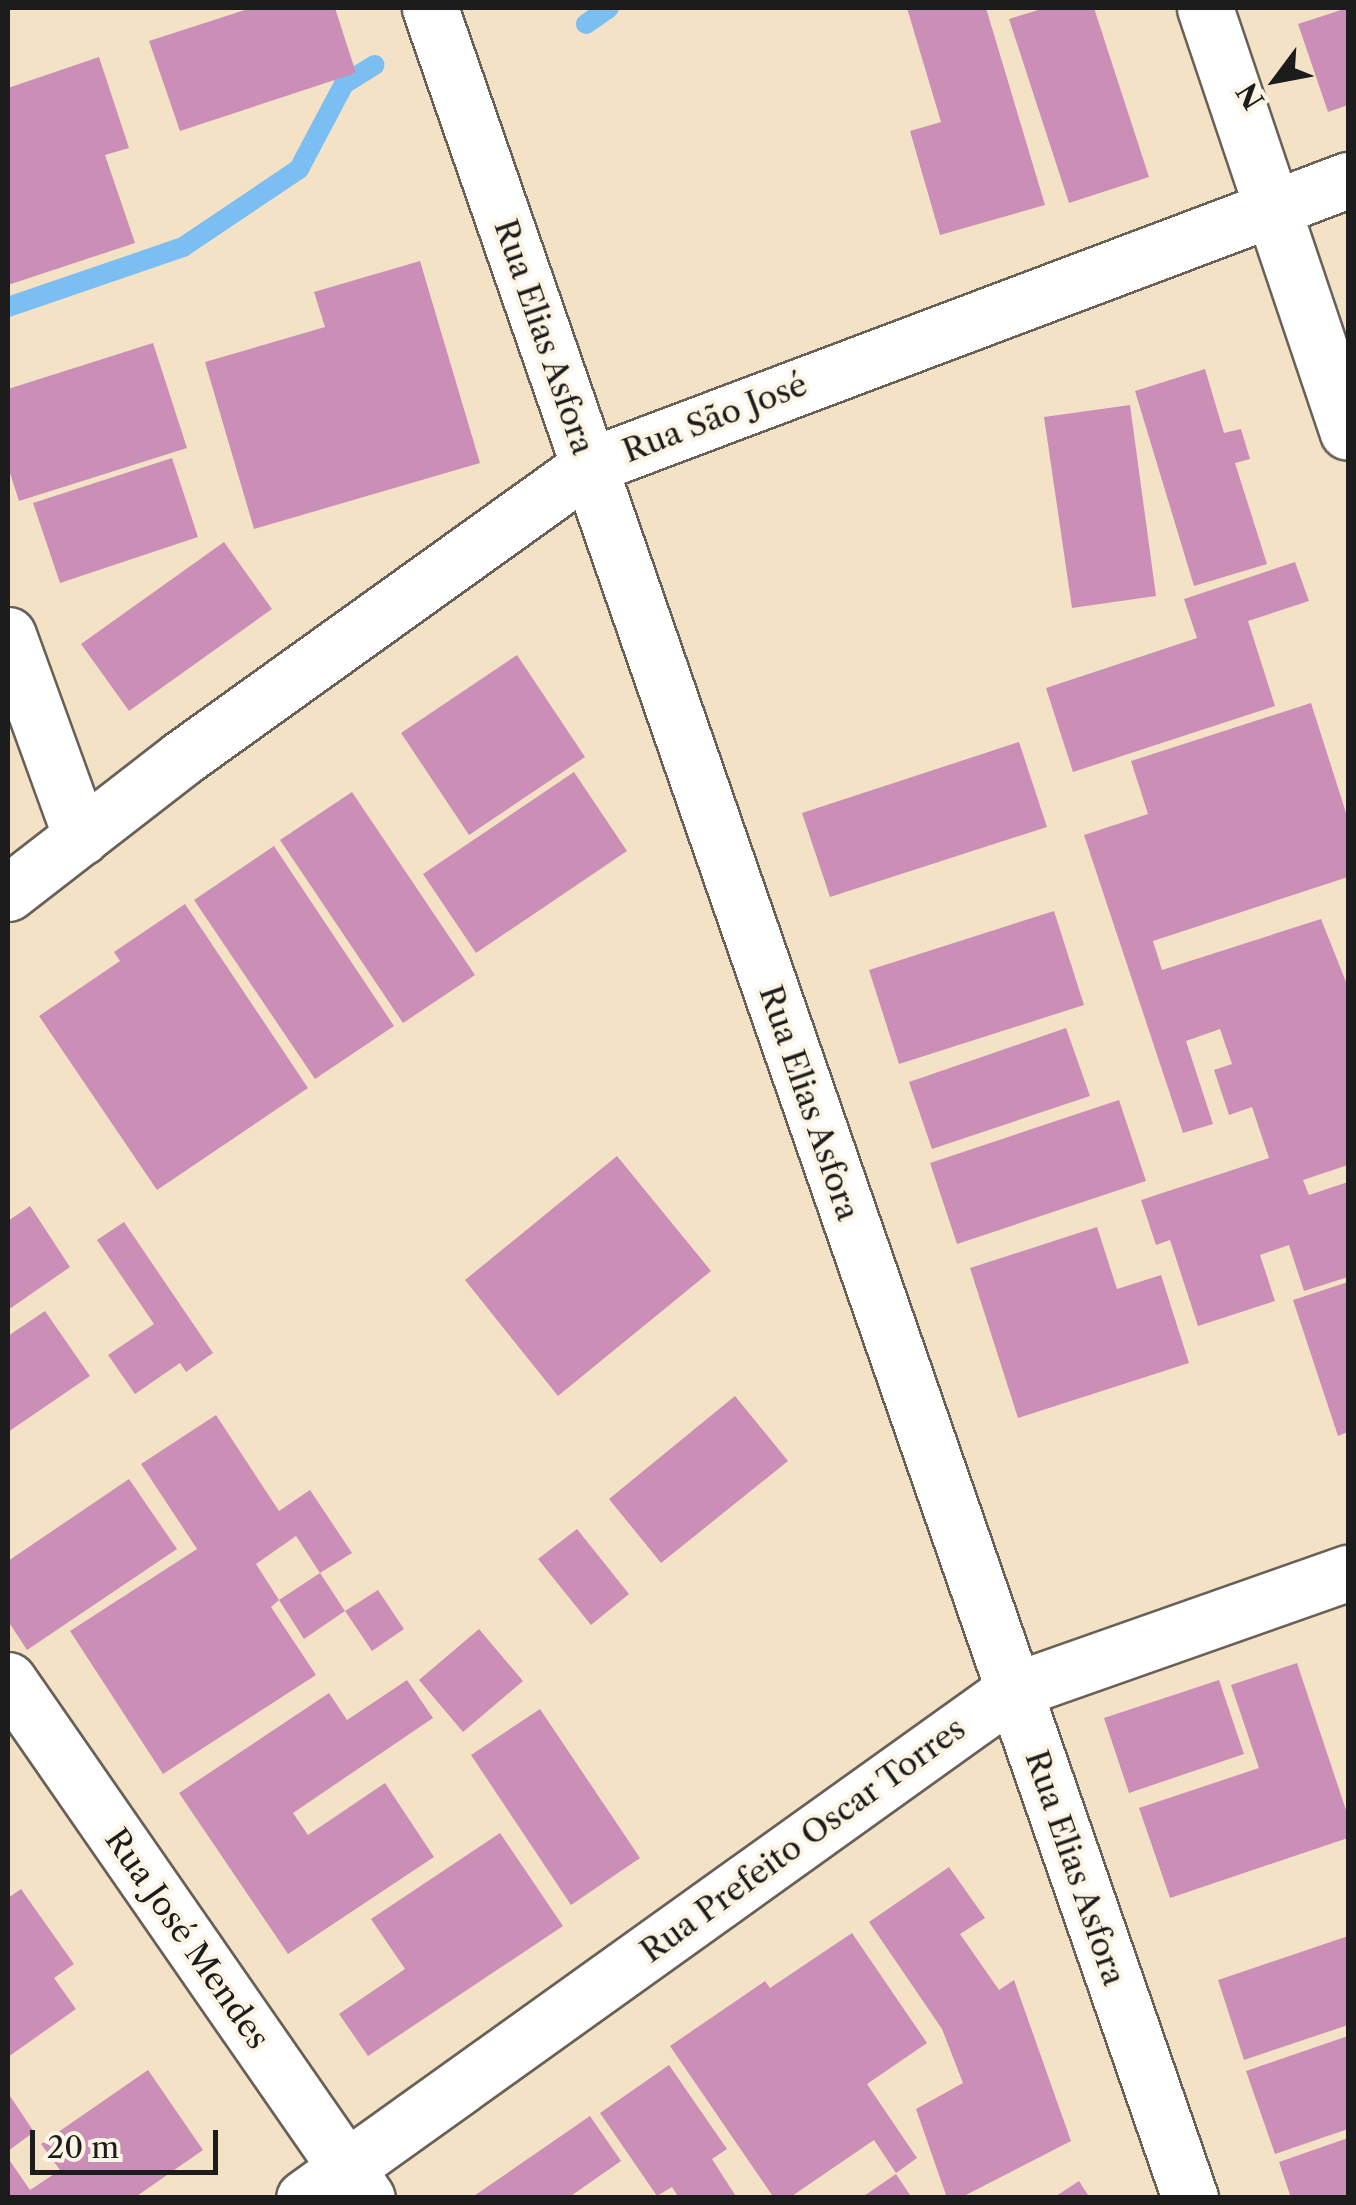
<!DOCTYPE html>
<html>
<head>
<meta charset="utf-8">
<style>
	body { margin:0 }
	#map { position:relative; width:1356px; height:2205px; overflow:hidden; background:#f4e2c7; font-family:"Libre Caslon Text",serif }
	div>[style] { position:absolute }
	.stream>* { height:20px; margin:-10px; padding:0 10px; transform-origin:10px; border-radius:10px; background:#7bbef1 }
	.building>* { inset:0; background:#cb8fb7 }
	.roads { filter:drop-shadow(2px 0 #686158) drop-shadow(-2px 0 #686158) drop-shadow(0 2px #686158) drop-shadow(0 -2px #686158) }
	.minor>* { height:55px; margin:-27.5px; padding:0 27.5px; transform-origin:27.5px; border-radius:27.5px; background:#fff }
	span { translate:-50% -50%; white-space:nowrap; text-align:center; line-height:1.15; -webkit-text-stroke:8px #fcf5e5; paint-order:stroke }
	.street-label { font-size:32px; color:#1c1c1c }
	.frame { position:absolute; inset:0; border:10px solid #1c1c1c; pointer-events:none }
	.north { position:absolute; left:1226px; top:30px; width:100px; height:100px; -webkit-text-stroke:8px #fcf5e5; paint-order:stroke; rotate:238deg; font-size:28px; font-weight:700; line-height:40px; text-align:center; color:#1c1c1c }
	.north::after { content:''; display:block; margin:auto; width:35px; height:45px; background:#1c1c1c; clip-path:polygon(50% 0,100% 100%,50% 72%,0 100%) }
	.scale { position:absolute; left:30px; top:2130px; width:188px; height:45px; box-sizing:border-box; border:5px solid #1c1c1c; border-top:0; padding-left:12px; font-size:30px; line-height:35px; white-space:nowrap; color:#1c1c1c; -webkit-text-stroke:8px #fcf5e5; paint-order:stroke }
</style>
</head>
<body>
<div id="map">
	<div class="stream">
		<i style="left:586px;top:24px;width:28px;rotate:-35deg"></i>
		<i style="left:8px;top:307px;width:185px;rotate:-18.9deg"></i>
		<i style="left:183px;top:247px;width:140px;rotate:-33.9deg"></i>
		<i style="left:299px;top:169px;width:96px;rotate:-62.1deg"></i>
		<i style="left:344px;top:84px;width:36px;rotate:-32deg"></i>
	</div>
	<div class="building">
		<i style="clip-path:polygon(251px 8px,335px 8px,356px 73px,180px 131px,149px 41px)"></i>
		<i style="clip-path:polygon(907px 8px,986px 8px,1045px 205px,940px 235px,910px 131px,941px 122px)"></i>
		<i style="clip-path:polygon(1045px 8px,1094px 8px,1149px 177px,1069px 203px,1009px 19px)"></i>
		<i style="clip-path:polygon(1347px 8px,1348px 105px,1328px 112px,1298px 24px)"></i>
		<i style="clip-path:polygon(99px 57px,129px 148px,105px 155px,135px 243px,8px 285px,8px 88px)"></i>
		<i style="clip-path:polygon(420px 261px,480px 463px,254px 529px,205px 362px,325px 327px,314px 292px)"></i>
		<i style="clip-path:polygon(153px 343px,187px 448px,19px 501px,8px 467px,8px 389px)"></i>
		<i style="clip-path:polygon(1205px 369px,1224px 433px,1241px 429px,1250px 459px,1235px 463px,1267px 564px,1194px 586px,1135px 391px)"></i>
		<i style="clip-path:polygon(1130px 405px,1156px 596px,1072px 608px,1044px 417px)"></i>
		<i style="clip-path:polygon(172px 458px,198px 537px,60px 583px,33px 503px)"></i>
		<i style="clip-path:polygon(224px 542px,272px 609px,129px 711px,81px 644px)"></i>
		<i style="clip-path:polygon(1295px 562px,1309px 601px,1248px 621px,1275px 706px,1073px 772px,1046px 688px,1197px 638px,1184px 599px)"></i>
		<i style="clip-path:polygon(517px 655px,585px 757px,469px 835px,401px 733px)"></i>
		<i style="clip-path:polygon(1311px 703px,1348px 819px,1348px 877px,1153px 941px,1162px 970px,1321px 919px,1348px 987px,1348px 1165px,1303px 1180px,1309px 1195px,1348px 1182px,1348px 1277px,1304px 1291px,1289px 1245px,1260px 1255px,1275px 1301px,1198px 1326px,1170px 1240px,1156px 1245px,1141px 1200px,1269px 1158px,1252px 1107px,1229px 1115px,1214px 1070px,1232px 1064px,1220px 1029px,1186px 1041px,1213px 1124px,1183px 1133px,1084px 835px,1148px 814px,1131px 761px)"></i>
		<i style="clip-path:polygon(1019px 742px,1047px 827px,830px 897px,802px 813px)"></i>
		<i style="clip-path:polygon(574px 772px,627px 851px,476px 953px,423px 874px)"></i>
		<i style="clip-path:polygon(352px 792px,475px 975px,403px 1023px,280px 840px)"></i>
		<i style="clip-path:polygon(274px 846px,394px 1026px,315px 1079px,194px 900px)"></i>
		<i style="clip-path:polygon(185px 904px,308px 1088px,157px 1190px,39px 1016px,120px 961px,114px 952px)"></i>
		<i style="clip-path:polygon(1054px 911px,1084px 1005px,899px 1064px,869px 970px)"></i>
		<i style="clip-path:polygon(1066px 1028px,1090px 1096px,932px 1149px,909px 1082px)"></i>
		<i style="clip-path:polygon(1119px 1100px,1146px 1181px,957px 1244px,930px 1163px)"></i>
		<i style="clip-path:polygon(617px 1156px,711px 1271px,558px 1396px,465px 1280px)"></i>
		<i style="clip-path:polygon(30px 1206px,70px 1267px,8px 1310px,8px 1221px)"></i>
		<i style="clip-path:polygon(124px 1222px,213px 1353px,186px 1372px,180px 1363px,135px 1394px,108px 1355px,154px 1324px,97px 1240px)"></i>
		<i style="clip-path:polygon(1097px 1227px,1117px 1289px,1161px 1275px,1189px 1363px,1018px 1418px,970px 1268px)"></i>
		<i style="clip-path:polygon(1348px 1282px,1348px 1432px,1338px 1436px,1293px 1300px)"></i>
		<i style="clip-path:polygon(45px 1311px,90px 1376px,8px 1432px,8px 1336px)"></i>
		<i style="clip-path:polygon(735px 1396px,788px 1461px,661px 1563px,609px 1499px)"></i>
		<i style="clip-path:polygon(216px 1415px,279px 1511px,310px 1490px,352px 1553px,320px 1573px,296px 1536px,256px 1564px,279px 1600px,271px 1607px,316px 1675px,163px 1774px,70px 1631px,197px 1549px,141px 1464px)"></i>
		<i style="clip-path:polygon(129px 1479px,177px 1549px,27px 1650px,8px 1621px,8px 1561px)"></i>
		<i style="clip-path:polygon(577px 1529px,629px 1594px,591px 1625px,538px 1559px)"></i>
		<i style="clip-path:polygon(320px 1573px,345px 1611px,304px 1639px,279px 1600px)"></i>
		<i style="clip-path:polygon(378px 1590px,404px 1629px,372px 1651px,345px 1611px)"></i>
		<i style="clip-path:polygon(479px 1629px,523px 1681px,463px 1732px,419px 1680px)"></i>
		<i style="clip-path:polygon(1297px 1663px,1348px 1816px,1348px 1838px,1170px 1898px,1139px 1808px,1259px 1768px,1231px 1685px)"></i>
		<i style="clip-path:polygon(407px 1680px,433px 1718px,293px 1813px,308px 1835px,385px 1783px,434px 1857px,288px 1954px,179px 1793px,329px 1693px,347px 1720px)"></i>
		<i style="clip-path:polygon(1219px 1680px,1244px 1754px,1129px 1793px,1104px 1718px)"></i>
		<i style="clip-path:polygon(540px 1709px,640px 1858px,571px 1905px,471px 1755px)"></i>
		<i style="clip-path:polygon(500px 1833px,563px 1926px,368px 2056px,339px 2014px,405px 1969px,371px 1919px)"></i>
		<i style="clip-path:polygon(949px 1867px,985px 1918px,960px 1934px,999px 1990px,1014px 1980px,1071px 2141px,960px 2198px,947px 2198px,916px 2109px,963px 2083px,942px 2029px,869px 1922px)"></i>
		<i style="clip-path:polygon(21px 1889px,74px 1964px,54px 1978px,76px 2009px,8px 2057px,8px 1898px)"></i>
		<i style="clip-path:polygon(852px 1933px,927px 2043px,867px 2084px,917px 2158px,896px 2173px,874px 2140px,789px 2198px,774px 2198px,670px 2046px,765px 1981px,770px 1988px)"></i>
		<i style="clip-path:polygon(1348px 1936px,1348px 2025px,1244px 2060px,1218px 1980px)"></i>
		<i style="clip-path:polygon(1348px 2036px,1348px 2129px,1275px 2154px,1246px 2071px)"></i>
		<i style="clip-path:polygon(669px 2065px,727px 2149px,712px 2159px,737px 2198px,679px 2198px,672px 2187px,657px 2196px,600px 2113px)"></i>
		<i style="clip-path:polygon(148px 2070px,203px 2150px,134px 2198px,8px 2198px,8px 2158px,30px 2190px,60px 2170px,41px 2144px)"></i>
		<i style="clip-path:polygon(8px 2093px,34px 2132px,8px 2151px)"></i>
		<i style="clip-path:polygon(590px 2116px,621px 2161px,568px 2198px,471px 2198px)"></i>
		<i style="clip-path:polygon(1348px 2138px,1348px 2198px,1291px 2198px,1279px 2162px)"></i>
		<i style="clip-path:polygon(896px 2174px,912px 2198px,861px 2198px)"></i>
		<i style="clip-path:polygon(1079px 2181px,1090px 2198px,1053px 2198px)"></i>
	</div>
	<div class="roads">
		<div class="minor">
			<i style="left:430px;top:8px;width:2318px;rotate:70.86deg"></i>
			<i style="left:1205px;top:8px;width:447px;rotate:71.4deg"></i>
			<i style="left:8px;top:635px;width:215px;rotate:70.1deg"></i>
			<i style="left:8px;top:893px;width:220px;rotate:-37.8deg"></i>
			<i style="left:182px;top:758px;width:501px;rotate:-35.66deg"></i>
			<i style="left:589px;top:466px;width:811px;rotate:-20.65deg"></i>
			<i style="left:8px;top:1680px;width:630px;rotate:55.28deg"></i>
			<i style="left:304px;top:2198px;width:871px;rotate:-35.61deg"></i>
			<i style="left:1012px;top:1691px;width:356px;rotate:-19.4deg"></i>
		</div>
	</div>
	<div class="street-label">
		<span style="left:544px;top:337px;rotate:71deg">Rua Elias Asfora</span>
		<span style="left:715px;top:418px;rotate:-21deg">Rua São José</span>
		<span style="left:809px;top:1103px;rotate:71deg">Rua Elias Asfora</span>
		<span style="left:803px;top:1840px;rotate:-36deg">Rua Prefeito Oscar Torres</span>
		<span style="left:1075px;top:1868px;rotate:71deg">Rua Elias Asfora</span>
		<span style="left:187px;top:1939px;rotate:55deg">Rua José Mendes</span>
	</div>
	<div class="frame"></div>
	<div class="north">N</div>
	<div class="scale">20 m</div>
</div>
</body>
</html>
